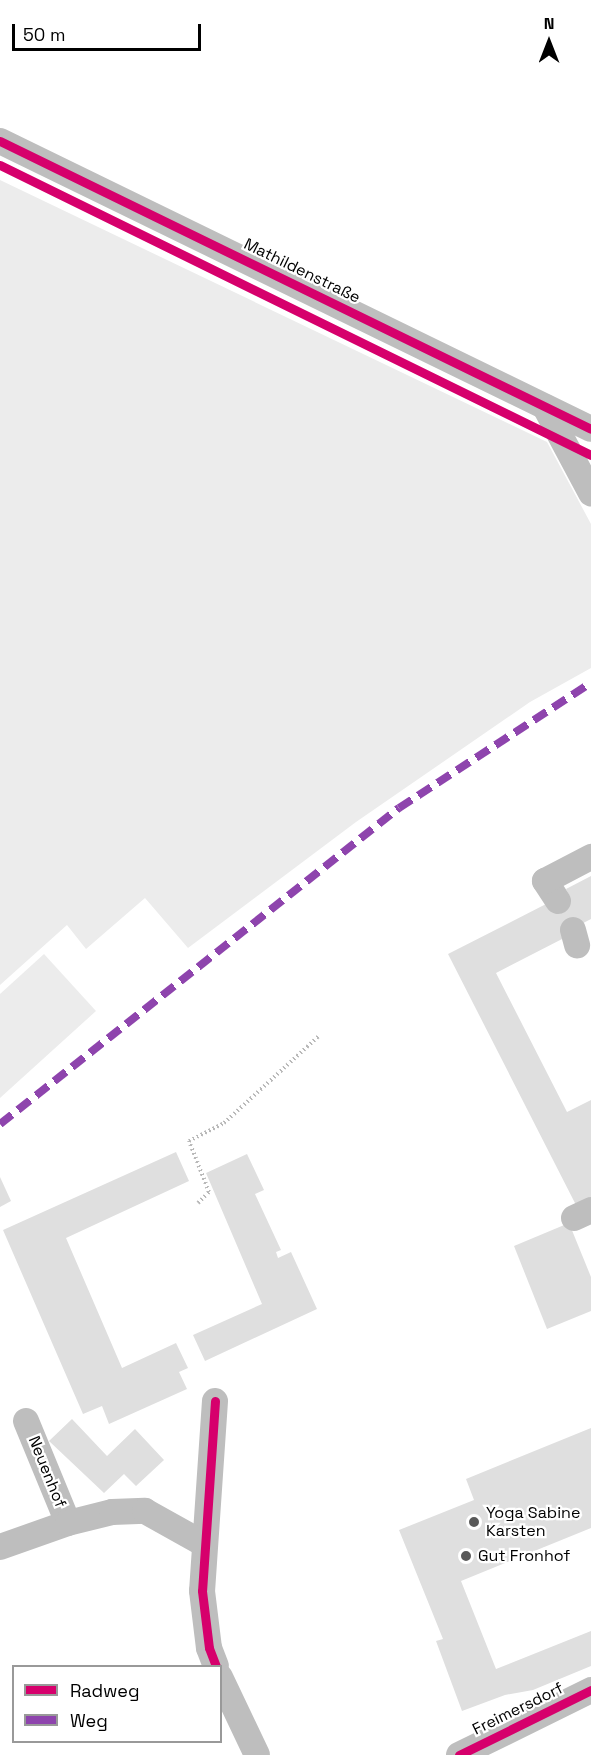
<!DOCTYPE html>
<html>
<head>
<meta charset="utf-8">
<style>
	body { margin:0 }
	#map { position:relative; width:591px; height:1755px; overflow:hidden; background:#fff; font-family:"Space Grotesk",sans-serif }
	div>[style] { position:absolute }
	.green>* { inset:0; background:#ececec }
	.building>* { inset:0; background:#dfdfdf }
	.path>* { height:4px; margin-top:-2px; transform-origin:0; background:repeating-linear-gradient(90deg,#b9b9b9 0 1.5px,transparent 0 4.5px) }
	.minor>* { height:26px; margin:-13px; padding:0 13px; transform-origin:13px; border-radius:13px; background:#bebebe }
	.quiet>* { height:8px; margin-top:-4px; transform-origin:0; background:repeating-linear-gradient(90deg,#8e44ad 0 15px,transparent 0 23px) }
	.cycleway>* { height:9px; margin:-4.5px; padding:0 4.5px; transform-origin:4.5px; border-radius:4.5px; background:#d6006c }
	.dots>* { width:16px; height:16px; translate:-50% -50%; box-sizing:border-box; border:3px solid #fff; border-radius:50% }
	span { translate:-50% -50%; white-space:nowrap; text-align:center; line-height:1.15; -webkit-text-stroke:4.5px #fff; paint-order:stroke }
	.street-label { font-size:16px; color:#000 }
	.poi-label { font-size:16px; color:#000 }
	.left { translate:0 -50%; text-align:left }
	.legend { position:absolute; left:12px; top:1665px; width:210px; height:78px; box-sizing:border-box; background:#fff; border:2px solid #999; margin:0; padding:8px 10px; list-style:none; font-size:18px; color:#000 }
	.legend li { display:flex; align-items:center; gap:12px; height:30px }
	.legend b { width:30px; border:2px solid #999 }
	.north { position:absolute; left:519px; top:12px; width:60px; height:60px; -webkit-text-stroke:4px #fff; paint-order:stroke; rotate:0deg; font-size:16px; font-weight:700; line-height:24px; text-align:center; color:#000 }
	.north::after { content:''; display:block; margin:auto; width:21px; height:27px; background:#000; clip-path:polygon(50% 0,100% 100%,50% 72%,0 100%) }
	.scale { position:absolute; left:12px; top:24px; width:189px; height:27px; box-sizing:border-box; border:3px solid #000; border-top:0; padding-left:8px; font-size:18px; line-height:21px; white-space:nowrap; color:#000; -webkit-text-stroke:4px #fff; paint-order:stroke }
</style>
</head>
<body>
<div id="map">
	<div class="green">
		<i style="clip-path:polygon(0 180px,547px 442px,591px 524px,591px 668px,530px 702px,356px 822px,188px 948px,145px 898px,86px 949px,67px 925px,0 985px)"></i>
		<i style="clip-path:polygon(44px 954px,96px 1011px,0 1098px,0 994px)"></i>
	</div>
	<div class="building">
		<i style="clip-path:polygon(591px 876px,591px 919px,564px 933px,566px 937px,496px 973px,567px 1112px,591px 1100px,591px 1199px,577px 1207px,448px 954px,548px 903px,550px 907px,570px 897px,566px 889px)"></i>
		<i style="clip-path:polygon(176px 1152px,189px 1181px,66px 1238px,122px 1368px,176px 1343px,188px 1368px,179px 1372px,187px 1389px,109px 1424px,102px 1406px,83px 1414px,3px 1230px)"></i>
		<i style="clip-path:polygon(247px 1154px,264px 1190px,255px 1194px,281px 1250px,276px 1252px,278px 1258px,291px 1252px,317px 1309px,205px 1361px,193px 1335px,262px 1304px,206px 1173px)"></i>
		<i style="clip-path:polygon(0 1177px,11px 1201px,0 1207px)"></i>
		<i style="clip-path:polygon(569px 1223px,591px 1277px,591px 1311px,547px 1329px,514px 1246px)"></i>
		<i style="clip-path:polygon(72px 1419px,107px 1456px,135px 1429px,164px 1460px,136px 1486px,124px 1474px,104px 1493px,49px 1441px)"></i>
		<i style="clip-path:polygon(591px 1428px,591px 1528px,461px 1581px,496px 1669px,591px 1631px,591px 1666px,533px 1690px,505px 1695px,462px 1711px,436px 1641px,443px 1639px,399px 1530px,474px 1500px,466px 1479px)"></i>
	</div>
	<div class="path">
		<i style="left:198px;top:1203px;width:16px;rotate:-45deg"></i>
		<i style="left:209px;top:1192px;width:55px;rotate:-111.4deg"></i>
		<i style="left:189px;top:1141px;width:39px;rotate:-27deg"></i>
		<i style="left:224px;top:1123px;width:129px;rotate:-42.5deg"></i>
	</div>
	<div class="minor">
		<i style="left:0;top:141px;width:657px;rotate:25.98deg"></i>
		<i style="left:545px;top:407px;width:98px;rotate:61.9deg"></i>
		<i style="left:558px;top:901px;width:24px;rotate:-123deg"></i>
		<i style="left:545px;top:881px;width:52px;rotate:-27.6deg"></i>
		<i style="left:573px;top:930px;width:16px;rotate:75deg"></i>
		<i style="left:574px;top:1218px;width:19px;rotate:-25deg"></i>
		<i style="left:215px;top:1401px;width:190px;rotate:93.9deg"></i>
		<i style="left:202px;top:1591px;width:57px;rotate:83deg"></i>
		<i style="left:209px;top:1648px;width:19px;rotate:69deg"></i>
		<i style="left:26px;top:1421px;width:110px;rotate:67.6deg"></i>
		<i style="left:0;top:1547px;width:72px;rotate:-19.4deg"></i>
		<i style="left:68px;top:1523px;width:45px;rotate:-14deg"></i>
		<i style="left:112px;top:1512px;width:33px;rotate:-2deg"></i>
		<i style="left:145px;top:1511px;width:68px;rotate:29.2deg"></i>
		<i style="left:220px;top:1677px;width:86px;rotate:64.6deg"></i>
		<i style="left:459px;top:1755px;width:147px;rotate:-26.2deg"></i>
	</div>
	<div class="quiet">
		<i style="left:0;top:1124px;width:509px;rotate:-38.38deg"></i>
		<i style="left:399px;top:808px;width:229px;rotate:-33.1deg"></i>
	</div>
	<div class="cycleway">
		<i style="left:0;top:141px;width:657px;rotate:25.98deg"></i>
		<i style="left:0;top:165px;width:658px;rotate:26.14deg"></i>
		<i style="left:215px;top:1401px;width:190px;rotate:93.9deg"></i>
		<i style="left:202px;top:1591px;width:57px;rotate:83deg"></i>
		<i style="left:209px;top:1648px;width:19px;rotate:69deg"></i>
		<i style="left:459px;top:1755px;width:147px;rotate:-26.2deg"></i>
	</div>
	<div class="dots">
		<i style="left:474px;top:1522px;background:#595959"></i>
		<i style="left:466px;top:1556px;background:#595959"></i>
	</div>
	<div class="street-label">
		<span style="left:302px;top:271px;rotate:26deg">Mathildenstraße</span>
		<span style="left:47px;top:1472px;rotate:68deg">Neuenhof</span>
		<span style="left:518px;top:1709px;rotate:-26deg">Freimersdorf</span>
	</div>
	<div class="poi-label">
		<span class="left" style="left:486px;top:1522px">Yoga Sabine<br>Karsten</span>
		<span class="left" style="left:478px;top:1556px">Gut Fronhof</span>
	</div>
	<ul class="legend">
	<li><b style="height:8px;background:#d6006c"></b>Radweg</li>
	<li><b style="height:8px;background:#8e44ad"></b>Weg</li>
	</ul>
	<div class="north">N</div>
	<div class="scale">50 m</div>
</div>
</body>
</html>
